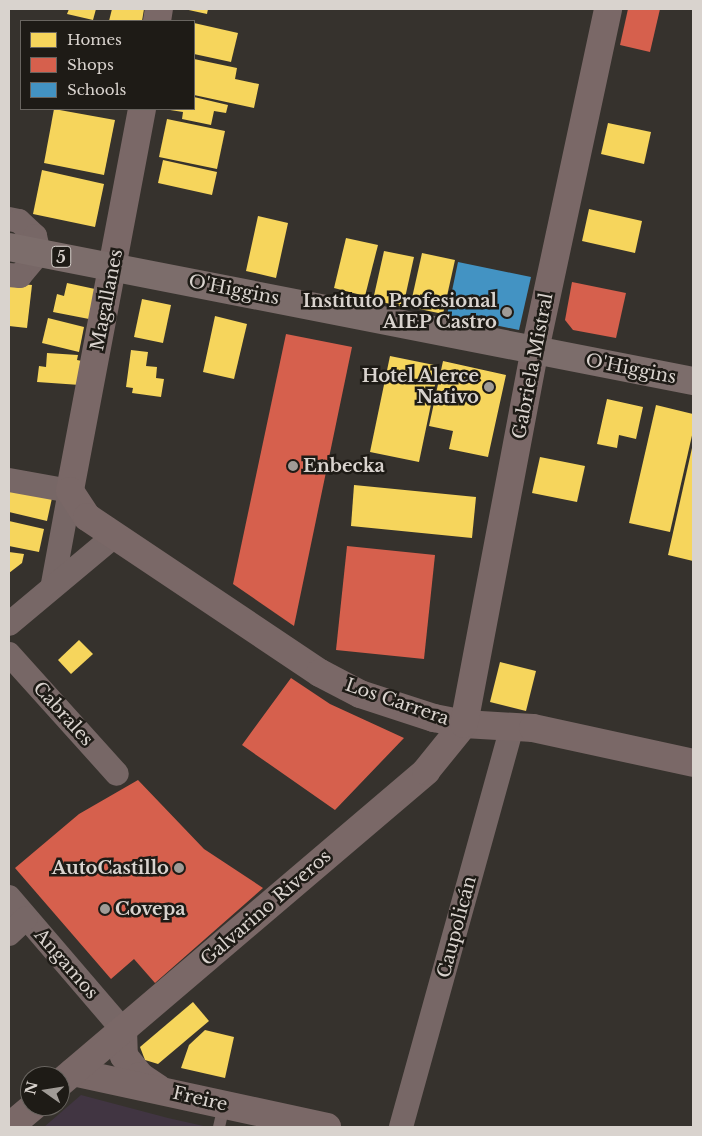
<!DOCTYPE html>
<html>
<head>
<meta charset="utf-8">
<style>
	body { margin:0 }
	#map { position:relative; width:702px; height:1136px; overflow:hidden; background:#36322d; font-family:"Libre Baskerville",serif }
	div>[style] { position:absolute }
	.medical>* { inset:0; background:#413542 }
	.homes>* { inset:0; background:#f6d55c }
	.shops>* { inset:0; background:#d6604d }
	.schools>* { inset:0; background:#4393c3 }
	.lane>* { height:12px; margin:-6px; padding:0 6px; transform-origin:6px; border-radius:6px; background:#776766 }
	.street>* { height:24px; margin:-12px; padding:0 12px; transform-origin:12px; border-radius:12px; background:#776766 }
	.secondary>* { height:28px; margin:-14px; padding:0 14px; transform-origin:14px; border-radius:14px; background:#7a6867 }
	.highway>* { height:28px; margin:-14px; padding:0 14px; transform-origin:14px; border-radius:14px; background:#7c6d6b }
	.dots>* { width:14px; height:14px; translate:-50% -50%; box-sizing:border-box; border:2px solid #1e1b16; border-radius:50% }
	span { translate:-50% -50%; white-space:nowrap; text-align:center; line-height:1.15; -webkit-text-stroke:5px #1e1b16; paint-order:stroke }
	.shield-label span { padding:1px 4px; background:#1e1b16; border:1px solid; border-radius:4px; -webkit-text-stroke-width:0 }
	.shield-label { font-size:16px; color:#d9d3ce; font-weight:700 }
	.street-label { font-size:18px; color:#d9d3ce }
	.poi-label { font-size:18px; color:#d9d3ce; font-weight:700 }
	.right { translate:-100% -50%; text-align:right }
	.left { translate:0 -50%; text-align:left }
	.frame { position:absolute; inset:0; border:10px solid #d9d3ce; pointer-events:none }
	.legend { position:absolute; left:20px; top:20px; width:175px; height:90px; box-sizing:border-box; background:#1e1b16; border:1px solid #696560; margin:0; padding:6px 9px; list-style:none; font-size:15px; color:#d9d3ce }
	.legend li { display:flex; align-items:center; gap:10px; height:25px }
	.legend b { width:25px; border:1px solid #696560 }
	.north { position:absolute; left:20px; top:1066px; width:50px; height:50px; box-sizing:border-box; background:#1e1b16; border:1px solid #696560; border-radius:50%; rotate:283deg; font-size:14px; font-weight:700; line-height:20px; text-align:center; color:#d9d3ce }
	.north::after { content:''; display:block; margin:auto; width:18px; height:22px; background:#a09b96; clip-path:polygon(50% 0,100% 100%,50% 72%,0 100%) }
</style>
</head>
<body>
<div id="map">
	<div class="medical">
		<i style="clip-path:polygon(81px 1095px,168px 1118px,208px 1127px,44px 1127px)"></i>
	</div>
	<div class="homes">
		<i style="clip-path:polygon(69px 9px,96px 9px,93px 20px,67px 14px)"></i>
		<i style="clip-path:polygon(112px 9px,144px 9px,142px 21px,109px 21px)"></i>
		<i style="clip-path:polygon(184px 9px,208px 9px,207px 14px)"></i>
		<i style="clip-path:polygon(194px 23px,238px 33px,231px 62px,194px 54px)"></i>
		<i style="clip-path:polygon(194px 59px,237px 68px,235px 79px,259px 84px,254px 108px,194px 95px)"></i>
		<i style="clip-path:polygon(194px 97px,228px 105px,226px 113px,214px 111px,211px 125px,182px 119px,183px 112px,170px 110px,194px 109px)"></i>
		<i style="clip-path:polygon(54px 109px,115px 120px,104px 175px,44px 163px)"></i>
		<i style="clip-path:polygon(167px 119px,225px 131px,217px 169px,159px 157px)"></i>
		<i style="clip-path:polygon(608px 123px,651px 132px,644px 164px,601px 154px)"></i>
		<i style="clip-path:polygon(163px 160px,217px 172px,212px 195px,158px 183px)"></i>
		<i style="clip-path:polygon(42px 170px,104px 184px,95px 227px,33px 214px)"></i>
		<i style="clip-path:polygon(589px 209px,642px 221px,635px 253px,582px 241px)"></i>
		<i style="clip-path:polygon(258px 216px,288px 223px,276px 278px,246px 271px)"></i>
		<i style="clip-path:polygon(346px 238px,378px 245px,365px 296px,334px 288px)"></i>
		<i style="clip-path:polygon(384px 251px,414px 257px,403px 307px,373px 300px)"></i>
		<i style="clip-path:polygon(422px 253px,455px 260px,443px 314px,410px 307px)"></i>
		<i style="clip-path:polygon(9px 283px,32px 285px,27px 328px,9px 326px)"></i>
		<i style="clip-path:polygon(67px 283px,95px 289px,89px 319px,53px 312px,57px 294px,64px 296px)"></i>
		<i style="clip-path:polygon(142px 299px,171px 305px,163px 343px,134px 337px)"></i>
		<i style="clip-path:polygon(215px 316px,247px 324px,234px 379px,203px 372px)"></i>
		<i style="clip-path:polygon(48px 318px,84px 327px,79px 352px,42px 343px)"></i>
		<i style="clip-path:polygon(131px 350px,148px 352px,146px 366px,157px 367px,156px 378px,164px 379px,161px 397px,132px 393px,133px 388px,126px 387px)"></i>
		<i style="clip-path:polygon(47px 353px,78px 355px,77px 360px,82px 361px,80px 385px,37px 382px,39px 366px,46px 367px)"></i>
		<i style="clip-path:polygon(390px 356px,439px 366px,419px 462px,370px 452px)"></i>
		<i style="clip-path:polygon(443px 361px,506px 375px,488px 457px,449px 449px,453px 431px,429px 426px)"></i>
		<i style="clip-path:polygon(607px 399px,643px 407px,636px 439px,619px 435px,617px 448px,597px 444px)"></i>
		<i style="clip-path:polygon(656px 405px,693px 414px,693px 431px,670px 532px,629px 523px)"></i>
		<i style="clip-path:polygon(692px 448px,693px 448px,693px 561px,668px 555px)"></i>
		<i style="clip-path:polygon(540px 457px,585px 466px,577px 502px,532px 493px)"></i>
		<i style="clip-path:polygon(354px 485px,476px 497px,472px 538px,351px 526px)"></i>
		<i style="clip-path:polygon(9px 488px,52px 498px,47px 521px,9px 512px)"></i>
		<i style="clip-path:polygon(9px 521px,44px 529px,39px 552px,9px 546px)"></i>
		<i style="clip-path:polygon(9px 552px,24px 554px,22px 563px,9px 573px)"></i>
		<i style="clip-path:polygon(79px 640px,93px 654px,71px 674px,58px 660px)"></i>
		<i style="clip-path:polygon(500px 662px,536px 671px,526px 711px,490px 702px)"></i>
		<i style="clip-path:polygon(193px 1002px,209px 1021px,158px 1064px,145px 1060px,140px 1047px)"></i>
		<i style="clip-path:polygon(205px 1030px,234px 1037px,225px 1078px,181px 1068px,189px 1045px)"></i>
	</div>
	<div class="shops">
		<i style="clip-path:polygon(628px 9px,660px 9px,650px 52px,620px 45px)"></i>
		<i style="clip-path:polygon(572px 282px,626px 293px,616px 338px,573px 330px,565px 320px)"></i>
		<i style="clip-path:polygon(286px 334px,352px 347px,294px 626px,233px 584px)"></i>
		<i style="clip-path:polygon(347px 546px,435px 555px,424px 659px,336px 650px)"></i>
		<i style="clip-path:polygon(291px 678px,330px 704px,404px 738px,335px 810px,242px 745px)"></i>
		<i style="clip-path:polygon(138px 780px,204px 849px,263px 888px,155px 983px,134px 959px,111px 979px,15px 868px,79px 814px)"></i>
	</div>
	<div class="schools">
		<i style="clip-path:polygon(458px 262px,531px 277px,519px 330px,447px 315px)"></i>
	</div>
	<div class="lane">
		<i style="left:219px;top:1127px;width:23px;rotate:-77deg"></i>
	</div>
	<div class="street">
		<i style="left:9px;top:219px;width:10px;rotate:11deg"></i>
		<i style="left:19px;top:221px;width:22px;rotate:43deg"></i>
		<i style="left:35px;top:236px;width:17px;rotate:77deg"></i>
		<i style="left:39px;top:253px;width:30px;rotate:130deg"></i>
		<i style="left:20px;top:276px;width:11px;rotate:-175deg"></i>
		<i style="left:9px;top:480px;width:62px;rotate:10.2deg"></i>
		<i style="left:70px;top:491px;width:95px;rotate:100.4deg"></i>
		<i style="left:9px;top:624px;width:136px;rotate:-39.9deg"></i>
		<i style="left:9px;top:654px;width:161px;rotate:48deg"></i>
		<i style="left:9px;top:897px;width:175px;rotate:49.4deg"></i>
		<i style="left:9px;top:934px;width:23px;rotate:-43deg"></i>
		<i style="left:401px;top:1127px;width:416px;rotate:-74.5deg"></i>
	</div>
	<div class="secondary">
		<i style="left:157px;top:21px;width:12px;rotate:-81deg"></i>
		<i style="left:142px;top:109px;width:389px;rotate:100.7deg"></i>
		<i style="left:70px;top:491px;width:31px;rotate:57deg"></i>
		<i style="left:87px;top:517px;width:280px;rotate:33.8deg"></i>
		<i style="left:320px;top:673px;width:45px;rotate:27.7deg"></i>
		<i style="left:360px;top:694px;width:78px;rotate:18deg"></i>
		<i style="left:434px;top:718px;width:31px;rotate:11deg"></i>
		<i style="left:464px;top:724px;width:69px;rotate:3.3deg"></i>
		<i style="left:533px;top:728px;width:164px;rotate:12.3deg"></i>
		<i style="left:123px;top:1030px;width:26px;rotate:88deg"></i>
		<i style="left:124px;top:1056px;width:26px;rotate:51deg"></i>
		<i style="left:140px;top:1076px;width:22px;rotate:34deg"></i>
		<i style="left:73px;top:1072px;width:260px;rotate:12.2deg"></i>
		<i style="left:60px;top:1083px;width:481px;rotate:-40.4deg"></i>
		<i style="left:426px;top:771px;width:60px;rotate:-51deg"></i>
		<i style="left:464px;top:724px;width:381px;rotate:-79.3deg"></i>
		<i style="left:535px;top:350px;width:349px;rotate:-77.9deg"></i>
		<i style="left:9px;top:1127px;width:33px;rotate:-40deg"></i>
	</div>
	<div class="highway">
		<i style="left:9px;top:247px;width:697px;rotate:11.08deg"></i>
	</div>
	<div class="dots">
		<i style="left:507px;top:312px;background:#a09b96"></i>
		<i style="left:489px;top:387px;background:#a09b96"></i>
		<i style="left:293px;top:466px;background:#a09b96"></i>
		<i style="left:179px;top:868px;background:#a09b96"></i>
		<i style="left:105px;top:909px;background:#a09b96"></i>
	</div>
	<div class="shield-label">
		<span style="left:61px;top:257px">5</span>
	</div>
	<div class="street-label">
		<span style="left:234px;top:290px;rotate:11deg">O'Higgins</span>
		<span style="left:107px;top:300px;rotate:-79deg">Magallanes</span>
		<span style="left:533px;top:366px;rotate:-79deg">Gabriela Mistral</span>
		<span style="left:631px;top:369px;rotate:11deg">O'Higgins</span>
		<span style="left:397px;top:702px;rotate:19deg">Los Carrera</span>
		<span style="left:63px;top:714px;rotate:48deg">Cabrales</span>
		<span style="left:266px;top:908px;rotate:-41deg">Galvarino Riveros</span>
		<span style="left:457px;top:927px;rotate:-75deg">Caupolicán</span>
		<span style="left:66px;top:964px;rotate:49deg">Angamos</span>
		<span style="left:200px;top:1099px;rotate:13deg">Freire</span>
	</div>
	<div class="poi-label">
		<span class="right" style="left:497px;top:312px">Instituto Profesional<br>AIEP Castro</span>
		<span class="right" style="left:479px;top:387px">Hotel Alerce<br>Nativo</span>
		<span class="left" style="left:303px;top:466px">Enbecka</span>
		<span class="right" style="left:169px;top:868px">AutoCastillo</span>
		<span class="left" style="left:115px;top:909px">Covepa</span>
	</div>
	<div class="frame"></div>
	<ul class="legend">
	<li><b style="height:14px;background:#f6d55c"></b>Homes</li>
	<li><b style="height:14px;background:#d6604d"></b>Shops</li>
	<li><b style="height:14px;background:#4393c3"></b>Schools</li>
	</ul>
	<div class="north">N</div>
</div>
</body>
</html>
